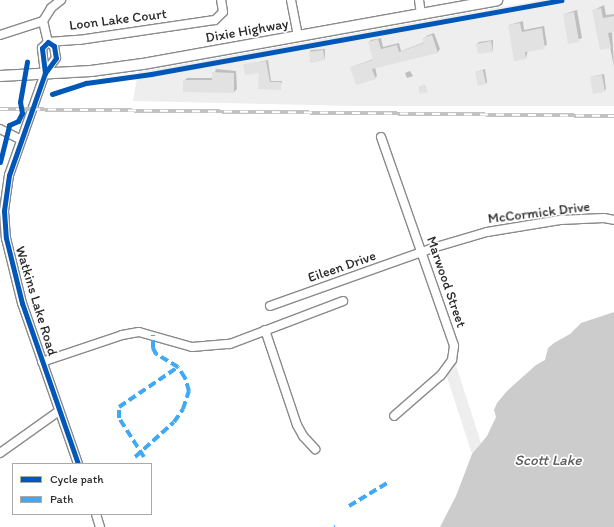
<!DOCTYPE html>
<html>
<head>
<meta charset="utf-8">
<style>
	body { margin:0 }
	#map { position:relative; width:614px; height:527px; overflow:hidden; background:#fff; font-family:Itim,sans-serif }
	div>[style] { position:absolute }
	.built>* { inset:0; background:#eee }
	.water>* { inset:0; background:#ccc }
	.shadow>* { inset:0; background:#0003 }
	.building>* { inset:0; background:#e2e2e2 }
	.roads { filter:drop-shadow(1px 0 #8a8a8a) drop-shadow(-1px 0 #8a8a8a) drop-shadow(0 1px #8a8a8a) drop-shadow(0 -1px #8a8a8a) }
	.minor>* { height:8px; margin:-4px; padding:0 4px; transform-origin:4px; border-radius:4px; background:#fff }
	.major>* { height:10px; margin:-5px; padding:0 5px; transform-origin:5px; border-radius:5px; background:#fff }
	.rail>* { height:4px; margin-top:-2px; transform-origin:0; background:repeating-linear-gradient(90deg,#fff 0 8px,#c2c2c2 0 16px); box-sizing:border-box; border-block:1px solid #c2c2c2 }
	.quiet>* { height:4px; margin-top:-2px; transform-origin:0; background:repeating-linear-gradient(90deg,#3fa9f5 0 8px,transparent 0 12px) }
	.cycleway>* { height:5px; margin:-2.5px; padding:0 2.5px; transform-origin:2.5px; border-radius:2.5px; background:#0057b8 }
	span { translate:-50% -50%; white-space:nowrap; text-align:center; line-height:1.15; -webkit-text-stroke:3.5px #fff; paint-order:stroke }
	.street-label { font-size:14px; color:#2b2b2b }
	.water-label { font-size:15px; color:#5c5c5c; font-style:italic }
	.legend { position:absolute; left:12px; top:463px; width:140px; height:52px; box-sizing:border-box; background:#fff; border:1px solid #aaa; margin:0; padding:5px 7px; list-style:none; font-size:12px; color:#2b2b2b }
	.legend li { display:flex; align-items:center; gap:8px; height:20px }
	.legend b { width:20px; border:1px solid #aaa }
</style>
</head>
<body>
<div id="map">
	<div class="built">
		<i style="clip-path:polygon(541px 0,614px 0,614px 106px,355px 106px,133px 101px,138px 72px)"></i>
		<i style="clip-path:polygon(454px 359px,481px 443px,472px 454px,445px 371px)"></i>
	</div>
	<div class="water">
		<i style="clip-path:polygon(614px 312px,614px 527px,440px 527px,456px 496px,472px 454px,487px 436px,496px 417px,494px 410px,497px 403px,507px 391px,536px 365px,545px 360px,548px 348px,554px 343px,570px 334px,581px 323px)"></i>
	</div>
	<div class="shadow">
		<i style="clip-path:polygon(604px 5px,606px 15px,614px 14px,614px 31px,612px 31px,614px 67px,610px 47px,594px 10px)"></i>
		<i style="clip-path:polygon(577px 10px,582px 38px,569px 43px,564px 14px)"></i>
		<i style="clip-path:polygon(523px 21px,524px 30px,544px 26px,547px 45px,528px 50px,526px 58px,515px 60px,509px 25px)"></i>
		<i style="clip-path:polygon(434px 33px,440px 49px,438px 52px,375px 67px,377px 76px,375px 78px,351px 67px,374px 59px,369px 42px,371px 40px,381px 38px,383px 47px,399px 43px,401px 51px,425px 42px,426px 36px)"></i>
		<i style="clip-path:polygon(493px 40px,493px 51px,477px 44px,479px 42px)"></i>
		<i style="clip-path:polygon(325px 49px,325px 59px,310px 52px,311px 50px)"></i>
		<i style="clip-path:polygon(268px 60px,271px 81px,282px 81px,280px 89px,259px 88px,260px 72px,244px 65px)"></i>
		<i style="clip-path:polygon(216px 69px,236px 71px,237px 89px,234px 92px,184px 91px,184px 81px,187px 78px,213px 78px)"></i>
		<i style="clip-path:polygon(485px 69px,487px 82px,486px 84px,476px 72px)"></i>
		<i style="clip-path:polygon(410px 71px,413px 76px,407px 78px,405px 73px)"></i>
		<i style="clip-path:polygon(604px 74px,606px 89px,604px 91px,591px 77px)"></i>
	</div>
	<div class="building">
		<i style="clip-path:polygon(601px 8px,603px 18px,614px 16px,614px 32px,608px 33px,611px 48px,600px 50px,592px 10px)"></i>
		<i style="clip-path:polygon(574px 12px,579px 42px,568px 44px,563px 14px)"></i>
		<i style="clip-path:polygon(520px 23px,522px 32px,542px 28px,545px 49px,525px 52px,526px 59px,514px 61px,508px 25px)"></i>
		<i style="clip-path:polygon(432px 35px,438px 53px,372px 69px,376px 79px,356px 85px,350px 67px,373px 60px,368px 42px,378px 39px,381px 49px,397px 45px,399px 52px,424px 43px,422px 38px)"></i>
		<i style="clip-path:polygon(491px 41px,493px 52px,478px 54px,476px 44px)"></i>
		<i style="clip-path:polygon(323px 50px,325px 60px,310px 63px,309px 52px)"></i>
		<i style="clip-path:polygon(266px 61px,270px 82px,281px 82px,281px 90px,258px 89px,259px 73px,245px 75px,243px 64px)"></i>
		<i style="clip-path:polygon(483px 70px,486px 84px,478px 86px,475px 72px)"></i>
		<i style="clip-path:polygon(212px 72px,234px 73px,234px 93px,183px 92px,183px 80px,212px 80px)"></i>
		<i style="clip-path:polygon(602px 75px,605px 92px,593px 94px,590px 77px)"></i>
		<i style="clip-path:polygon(425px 84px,428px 92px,420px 94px,418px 87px)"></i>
	</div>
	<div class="roads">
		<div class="minor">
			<i style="left:291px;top:0;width:37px;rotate:79deg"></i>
			<i style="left:419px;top:0;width:14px;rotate:82deg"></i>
			<i style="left:43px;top:21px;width:22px;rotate:77deg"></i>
			<i style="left:48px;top:42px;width:31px;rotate:-4deg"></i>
			<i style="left:79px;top:40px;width:137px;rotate:-8.4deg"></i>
			<i style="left:215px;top:20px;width:11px;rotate:-45deg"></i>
			<i style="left:223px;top:12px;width:12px;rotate:-99deg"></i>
			<i style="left:43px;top:21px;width:15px;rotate:-58deg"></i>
			<i style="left:51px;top:8px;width:13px;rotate:-39deg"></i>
			<i style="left:0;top:35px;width:45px;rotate:-18deg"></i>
			<i style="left:45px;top:73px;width:25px;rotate:-97deg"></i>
			<i style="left:42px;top:48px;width:8px;rotate:-45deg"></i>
			<i style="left:48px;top:42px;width:7px;rotate:34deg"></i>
			<i style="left:54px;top:46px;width:12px;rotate:81deg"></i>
			<i style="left:56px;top:58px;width:19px;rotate:126deg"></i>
			<i style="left:45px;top:73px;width:108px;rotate:109.4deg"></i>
			<i style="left:9px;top:175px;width:36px;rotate:98deg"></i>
			<i style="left:4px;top:211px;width:27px;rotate:86deg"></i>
			<i style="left:6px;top:238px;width:67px;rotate:76.2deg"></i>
			<i style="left:22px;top:303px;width:170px;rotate:70.8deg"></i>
			<i style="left:0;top:129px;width:22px;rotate:27deg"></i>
			<i style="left:381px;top:137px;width:221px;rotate:70.7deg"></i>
			<i style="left:454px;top:346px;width:14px;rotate:98deg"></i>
			<i style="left:452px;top:360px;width:19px;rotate:126deg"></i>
			<i style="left:441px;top:375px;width:62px;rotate:138.9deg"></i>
			<i style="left:270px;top:306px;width:176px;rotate:-19.6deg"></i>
			<i style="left:436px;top:247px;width:53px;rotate:-16.4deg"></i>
			<i style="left:487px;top:232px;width:74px;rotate:-9.3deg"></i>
			<i style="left:560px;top:220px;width:44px;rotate:-2.6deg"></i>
			<i style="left:604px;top:218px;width:10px;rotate:11deg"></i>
			<i style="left:265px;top:330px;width:100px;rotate:71.4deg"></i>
			<i style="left:297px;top:425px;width:13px;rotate:61deg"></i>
			<i style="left:303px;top:436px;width:18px;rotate:47deg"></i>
			<i style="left:42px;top:362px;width:84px;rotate:-18.6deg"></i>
			<i style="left:122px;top:335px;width:17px;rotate:-10deg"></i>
			<i style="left:139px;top:332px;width:55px;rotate:15.8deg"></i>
			<i style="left:192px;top:347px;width:38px;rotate:-5deg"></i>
			<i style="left:230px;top:344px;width:121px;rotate:-20.8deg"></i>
			<i style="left:0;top:453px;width:72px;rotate:-35.4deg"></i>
			<i style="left:96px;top:514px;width:14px;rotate:73deg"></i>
		</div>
		<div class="major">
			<i style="left:0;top:76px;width:91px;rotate:-3.1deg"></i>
			<i style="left:91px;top:71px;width:52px;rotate:-7.7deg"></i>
			<i style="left:143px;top:64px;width:360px;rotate:-10.2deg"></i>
		</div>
	</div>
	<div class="rail">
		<i style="left:0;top:109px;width:614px;rotate:0.65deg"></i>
	</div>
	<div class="quiet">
		<i style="left:135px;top:457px;width:52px;rotate:-41.9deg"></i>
		<i style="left:174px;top:422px;width:16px;rotate:-55deg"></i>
		<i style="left:183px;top:409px;width:19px;rotate:-72deg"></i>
		<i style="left:189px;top:391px;width:14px;rotate:-107deg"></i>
		<i style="left:185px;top:378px;width:13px;rotate:-122deg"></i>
		<i style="left:178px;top:367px;width:26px;rotate:-149deg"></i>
		<i style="left:156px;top:354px;width:7px;rotate:-117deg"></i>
		<i style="left:153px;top:348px;width:13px;rotate:-90deg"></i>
		<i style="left:144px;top:457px;width:46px;rotate:-122.7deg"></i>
		<i style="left:119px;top:418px;width:11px;rotate:-90deg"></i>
		<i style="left:119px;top:407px;width:71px;rotate:-34.1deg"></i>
		<i style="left:349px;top:506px;width:47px;rotate:-31deg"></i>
		<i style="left:334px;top:527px;width:1px"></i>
	</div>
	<div class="cycleway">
		<i style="left:45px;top:73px;width:25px;rotate:-97deg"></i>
		<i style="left:42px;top:48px;width:8px;rotate:-45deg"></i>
		<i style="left:48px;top:42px;width:7px;rotate:34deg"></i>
		<i style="left:54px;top:46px;width:12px;rotate:81deg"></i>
		<i style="left:56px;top:58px;width:19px;rotate:126deg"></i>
		<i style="left:45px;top:73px;width:108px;rotate:109.4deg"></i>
		<i style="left:9px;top:175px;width:36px;rotate:98deg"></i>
		<i style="left:4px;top:211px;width:27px;rotate:86deg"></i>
		<i style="left:6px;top:238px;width:67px;rotate:76.2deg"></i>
		<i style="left:22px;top:303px;width:170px;rotate:70.8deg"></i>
		<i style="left:52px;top:94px;width:36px;rotate:-18deg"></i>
		<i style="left:86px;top:83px;width:66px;rotate:-7.9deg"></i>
		<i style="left:151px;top:74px;width:417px;rotate:-10.2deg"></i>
		<i style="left:0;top:162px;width:38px;rotate:-76deg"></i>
		<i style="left:9px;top:125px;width:10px;rotate:-24deg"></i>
		<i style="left:18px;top:121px;width:9px;rotate:-63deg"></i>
		<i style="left:22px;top:113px;width:11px;rotate:-100deg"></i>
		<i style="left:20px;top:102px;width:41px;rotate:-80.1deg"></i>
	</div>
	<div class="street-label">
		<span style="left:118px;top:20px;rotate:-7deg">Loon Lake Court</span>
		<span style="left:247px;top:31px;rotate:-10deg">Dixie Highway</span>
		<span style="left:539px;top:213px;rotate:-7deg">McCormick Drive</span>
		<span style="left:342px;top:267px;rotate:-19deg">Eileen Drive</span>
		<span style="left:446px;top:282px;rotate:71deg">Marwood Street</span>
		<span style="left:36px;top:301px;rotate:73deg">Watkins Lake Road</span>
	</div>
	<div class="water-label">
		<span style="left:548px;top:461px">Scott Lake</span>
	</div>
	<ul class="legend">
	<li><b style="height:5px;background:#0057b8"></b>Cycle path</li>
	<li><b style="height:5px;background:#3fa9f5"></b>Path</li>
	</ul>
</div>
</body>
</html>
